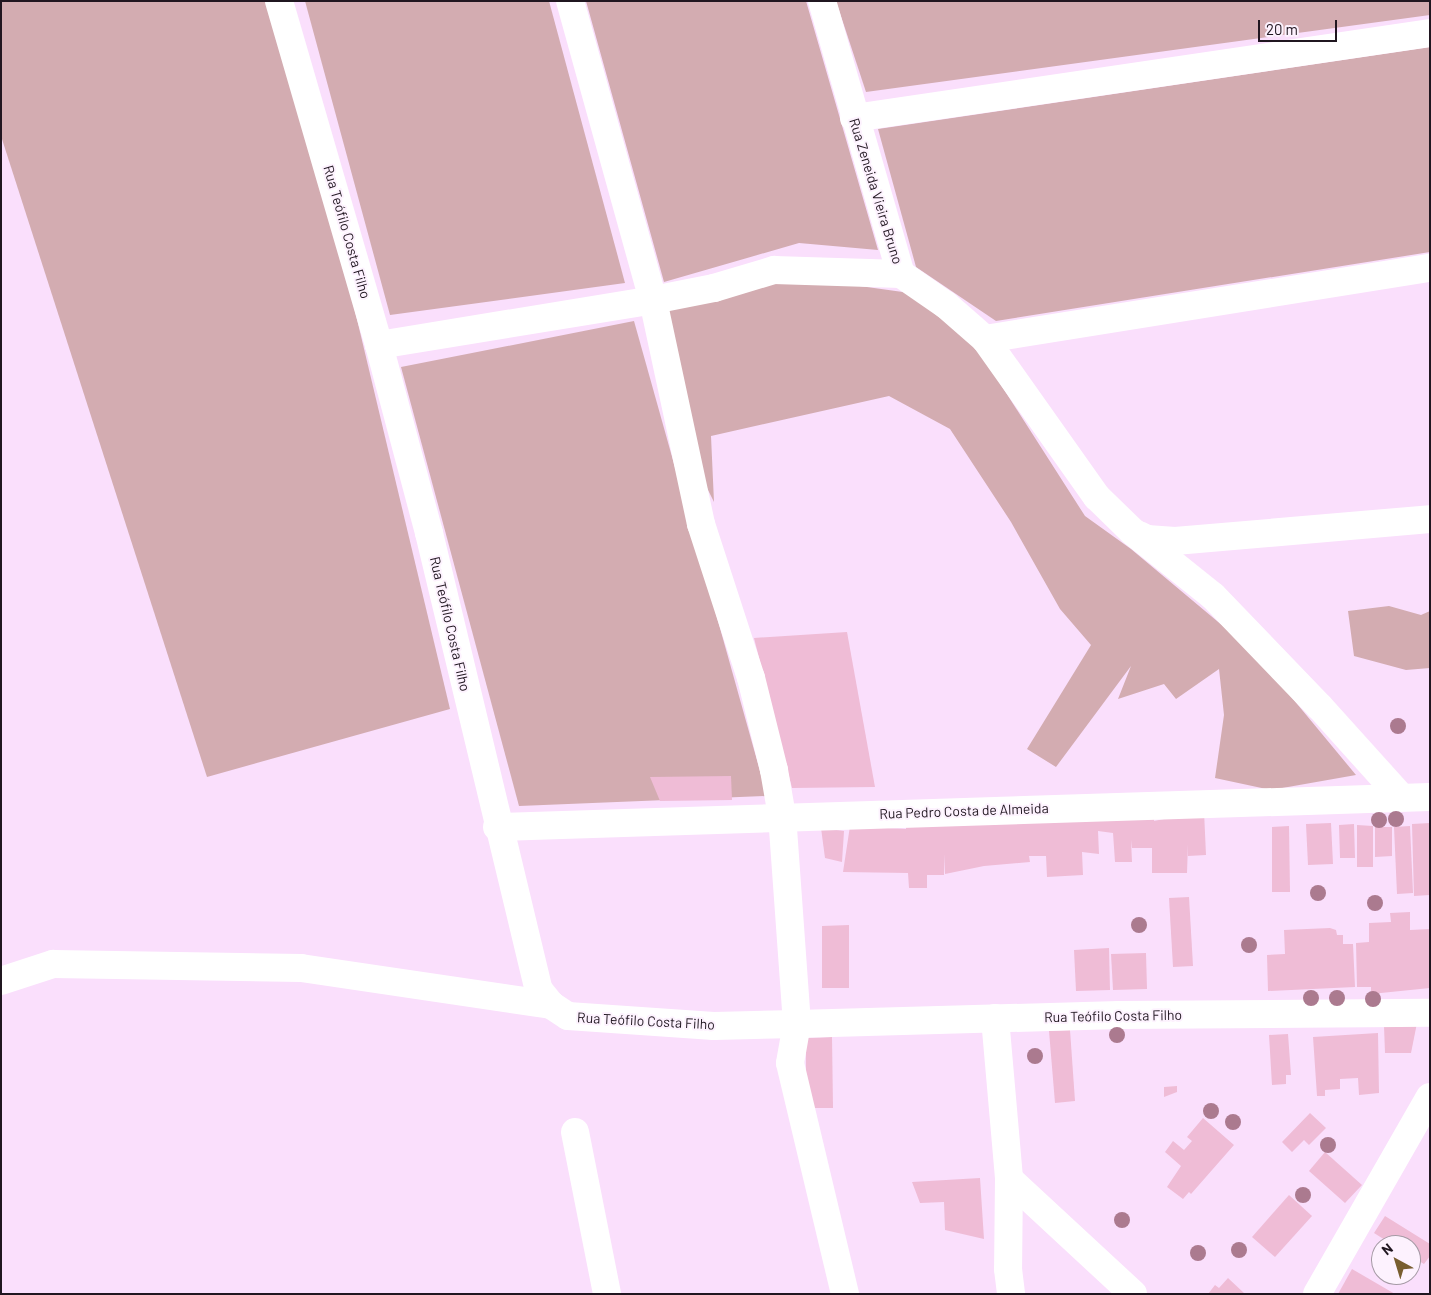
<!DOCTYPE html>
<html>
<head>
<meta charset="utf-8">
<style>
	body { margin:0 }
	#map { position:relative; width:1431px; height:1295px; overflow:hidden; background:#fadffc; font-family:Barlow,sans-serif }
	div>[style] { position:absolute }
	.green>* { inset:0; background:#d3acb1 }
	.building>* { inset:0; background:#efbcd6 }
	.minor>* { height:28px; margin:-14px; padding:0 14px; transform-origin:14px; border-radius:14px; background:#fff }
	.trees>* { width:16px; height:16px; margin:-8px; border-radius:50%; background:#ab7a8f }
	span { translate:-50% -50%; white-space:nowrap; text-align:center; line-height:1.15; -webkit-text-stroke:4px #fdf2fe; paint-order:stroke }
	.street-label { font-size:14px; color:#201620 }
	.frame { position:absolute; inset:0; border:2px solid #201620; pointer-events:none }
	.north { position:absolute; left:1371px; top:1235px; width:50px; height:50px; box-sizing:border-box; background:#fdf2fe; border:1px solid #a59aa5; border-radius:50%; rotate:321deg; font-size:14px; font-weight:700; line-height:20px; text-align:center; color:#201620 }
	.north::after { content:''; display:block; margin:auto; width:18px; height:22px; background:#795e30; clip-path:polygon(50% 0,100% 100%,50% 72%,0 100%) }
	.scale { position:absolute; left:1258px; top:20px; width:79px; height:22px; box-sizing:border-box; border:2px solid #201620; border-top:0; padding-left:6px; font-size:15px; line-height:18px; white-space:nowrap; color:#201620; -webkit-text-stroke:4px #fdf2fe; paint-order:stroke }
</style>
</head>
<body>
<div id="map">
	<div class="green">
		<i style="clip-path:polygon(1px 1px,281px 1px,450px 709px,207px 777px,1px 136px)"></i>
		<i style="clip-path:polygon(305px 1px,549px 1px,625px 283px,390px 315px)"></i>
		<i style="clip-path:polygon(586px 1px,806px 1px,878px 250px,799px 243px,664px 282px)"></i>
		<i style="clip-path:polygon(836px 1px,1430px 1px,1430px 15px,866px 92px)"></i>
		<i style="clip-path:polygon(1430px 47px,1430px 252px,996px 321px,916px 267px,878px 129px)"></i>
		<i style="clip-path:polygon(781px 275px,917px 294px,978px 349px,1085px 516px,1131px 549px,1254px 652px,1356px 775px,1271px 790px,1215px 778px,1224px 715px,1219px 669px,1176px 699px,1164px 684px,1118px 699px,1131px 666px,1056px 767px,1027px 749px,1091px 645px,1060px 609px,1011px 522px,950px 429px,889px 396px,711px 436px,714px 502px,695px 464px,663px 305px)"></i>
		<i style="clip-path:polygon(634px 321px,767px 796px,519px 806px,401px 367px)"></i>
		<i style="clip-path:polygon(1389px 606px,1421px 615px,1430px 611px,1430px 668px,1406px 670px,1354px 656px,1348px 611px)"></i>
	</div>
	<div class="building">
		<i style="clip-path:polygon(847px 632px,875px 787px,792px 788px,754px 638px)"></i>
		<i style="clip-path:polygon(731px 776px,732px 800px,660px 801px,650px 777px)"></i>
		<i style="clip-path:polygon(1204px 811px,1206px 855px,1188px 856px,1188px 844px,1187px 873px,1152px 873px,1152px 848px,1132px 848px,1131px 840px,1132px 862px,1115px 862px,1113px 833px,1098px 831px,1099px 854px,1082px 852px,1083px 875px,1047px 877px,1046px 856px,1029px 856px,1030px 862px,984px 866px,945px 874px,944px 854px,944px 875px,927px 875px,927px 888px,909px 888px,908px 873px,843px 872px,850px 826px,906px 829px,906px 825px,1155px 814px,1154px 821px)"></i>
		<i style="clip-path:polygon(1331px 823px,1333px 864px,1308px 865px,1306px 824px)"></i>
		<i style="clip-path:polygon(1430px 823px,1430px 895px,1414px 896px,1412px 824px)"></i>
		<i style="clip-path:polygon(1354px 824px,1355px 858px,1340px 858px,1339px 825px)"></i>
		<i style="clip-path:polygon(1357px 825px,1373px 826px,1373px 867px,1357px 867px)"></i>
		<i style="clip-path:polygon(1289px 826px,1290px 892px,1272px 892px,1272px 827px)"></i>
		<i style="clip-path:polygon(1410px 826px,1413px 893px,1397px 894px,1394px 827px)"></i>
		<i style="clip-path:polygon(1375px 827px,1392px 827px,1392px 856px,1375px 857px)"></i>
		<i style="clip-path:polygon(821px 828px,844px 831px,842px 862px,825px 858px)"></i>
		<i style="clip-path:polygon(1189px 897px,1193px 966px,1173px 967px,1169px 898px)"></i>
		<i style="clip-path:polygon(1410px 912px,1410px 930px,1430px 929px,1430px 988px,1371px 994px,1371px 987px,1357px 987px,1356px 943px,1369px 942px,1369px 923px,1391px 922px,1390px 913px)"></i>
		<i style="clip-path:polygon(849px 925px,849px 988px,822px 988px,822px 926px)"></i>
		<i style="clip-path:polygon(1330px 928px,1336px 930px,1337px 935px,1343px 935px,1343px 944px,1353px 944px,1355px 987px,1268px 991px,1267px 955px,1285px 954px,1284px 930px)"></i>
		<i style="clip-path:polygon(1109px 948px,1110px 990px,1076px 991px,1074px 950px)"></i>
		<i style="clip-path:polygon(1146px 953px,1147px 989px,1113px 990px,1111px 954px)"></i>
		<i style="clip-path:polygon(1417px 1023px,1411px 1053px,1385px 1053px,1384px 1026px)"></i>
		<i style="clip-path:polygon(1070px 1030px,1075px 1101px,1055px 1103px,1049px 1031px)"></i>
		<i style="clip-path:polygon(1378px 1033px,1379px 1093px,1359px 1095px,1358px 1078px,1340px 1079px,1340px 1089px,1325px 1090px,1325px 1096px,1317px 1096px,1313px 1037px)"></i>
		<i style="clip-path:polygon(1288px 1034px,1291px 1075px,1286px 1075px,1286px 1084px,1272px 1085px,1269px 1035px)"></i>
		<i style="clip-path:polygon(832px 1037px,833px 1108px,806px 1108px,806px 1038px)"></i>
		<i style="clip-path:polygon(1177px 1086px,1177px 1092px,1164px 1097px,1164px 1087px)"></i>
		<i style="clip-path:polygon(1310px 1113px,1326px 1128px,1309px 1145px,1304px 1140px,1292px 1152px,1282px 1142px)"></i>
		<i style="clip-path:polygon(1203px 1118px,1234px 1145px,1191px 1194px,1189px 1192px,1183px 1199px,1167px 1187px,1181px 1166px,1165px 1152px,1173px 1141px,1184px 1150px,1192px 1141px,1187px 1137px)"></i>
		<i style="clip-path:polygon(1325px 1152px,1362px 1185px,1345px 1203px,1309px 1171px)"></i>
		<i style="clip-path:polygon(980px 1178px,984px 1239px,945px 1230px,944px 1202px,920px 1203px,912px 1182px)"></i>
		<i style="clip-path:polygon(1289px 1195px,1312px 1216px,1275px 1257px,1252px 1237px)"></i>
		<i style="clip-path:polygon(1385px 1216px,1430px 1244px,1430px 1256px,1424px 1264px,1411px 1256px,1411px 1245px,1393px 1245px,1374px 1233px)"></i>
		<i style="clip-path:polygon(1352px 1269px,1395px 1294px,1338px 1294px)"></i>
		<i style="clip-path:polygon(1228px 1278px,1245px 1294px,1208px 1294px,1215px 1285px,1219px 1288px)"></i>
	</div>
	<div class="minor">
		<i style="left:279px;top:1px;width:358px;rotate:73.8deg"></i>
		<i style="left:379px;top:345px;width:195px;rotate:75.1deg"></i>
		<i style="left:429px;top:533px;width:470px;rotate:76.5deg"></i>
		<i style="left:539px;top:990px;width:19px;rotate:51deg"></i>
		<i style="left:551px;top:1005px;width:20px;rotate:33deg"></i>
		<i style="left:568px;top:1016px;width:146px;rotate:3.9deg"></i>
		<i style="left:714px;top:1026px;width:83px;rotate:-1.4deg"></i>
		<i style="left:797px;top:1024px;width:209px;rotate:-94.1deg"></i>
		<i style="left:782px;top:816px;width:47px;rotate:-99.9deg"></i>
		<i style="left:774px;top:770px;width:95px;rotate:-104deg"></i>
		<i style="left:751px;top:678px;width:162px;rotate:-108deg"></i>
		<i style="left:701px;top:524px;width:229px;rotate:-102.1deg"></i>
		<i style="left:653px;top:300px;width:310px;rotate:-105.5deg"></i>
		<i style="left:822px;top:1px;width:284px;rotate:73.9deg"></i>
		<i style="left:901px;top:274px;width:55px;rotate:34.6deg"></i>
		<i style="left:946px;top:305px;width:52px;rotate:41.1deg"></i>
		<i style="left:985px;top:339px;width:194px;rotate:54.7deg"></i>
		<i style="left:1097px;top:497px;width:50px;rotate:44.2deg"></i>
		<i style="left:1133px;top:532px;width:102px;rotate:38.7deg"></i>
		<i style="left:1213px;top:596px;width:154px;rotate:46.1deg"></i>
		<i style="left:1320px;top:707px;width:121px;rotate:48deg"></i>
		<i style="left:854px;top:118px;width:582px;rotate:-8.39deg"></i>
		<i style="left:985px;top:339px;width:451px;rotate:-9.1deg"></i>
		<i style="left:379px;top:345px;width:278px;rotate:-9.3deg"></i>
		<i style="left:653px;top:300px;width:62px;rotate:-11.1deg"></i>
		<i style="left:714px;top:288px;width:63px;rotate:-16.7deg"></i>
		<i style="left:774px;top:270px;width:127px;rotate:1.8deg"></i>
		<i style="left:1139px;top:535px;width:9px;rotate:27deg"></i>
		<i style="left:1147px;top:539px;width:28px;rotate:4deg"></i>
		<i style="left:1175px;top:541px;width:256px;rotate:-4.9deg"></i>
		<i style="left:497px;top:827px;width:933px;rotate:-1.84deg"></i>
		<i style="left:1px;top:981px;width:55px;rotate:-18.1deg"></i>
		<i style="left:53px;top:964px;width:248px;rotate:0.9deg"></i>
		<i style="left:301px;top:968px;width:253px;rotate:8.4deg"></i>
		<i style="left:995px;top:1018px;width:162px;rotate:85deg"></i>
		<i style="left:1009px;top:1179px;width:90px;rotate:90.6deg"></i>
		<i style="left:1008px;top:1269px;width:25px;rotate:83deg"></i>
		<i style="left:575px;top:1132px;width:165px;rotate:78.8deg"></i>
		<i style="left:1009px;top:1179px;width:169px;rotate:42.8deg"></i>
		<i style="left:845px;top:1294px;width:237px;rotate:-103.4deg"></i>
		<i style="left:790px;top:1063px;width:40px;rotate:-80deg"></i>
		<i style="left:797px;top:1024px;width:322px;rotate:-1.6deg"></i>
		<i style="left:1119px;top:1015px;width:311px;rotate:-0.4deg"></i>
		<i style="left:1317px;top:1294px;width:227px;rotate:-60.2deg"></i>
	</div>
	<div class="trees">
		<i style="left:1398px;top:726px"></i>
		<i style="left:1396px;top:819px"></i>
		<i style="left:1379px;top:820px"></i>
		<i style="left:1318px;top:893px"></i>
		<i style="left:1375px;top:903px"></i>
		<i style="left:1139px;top:925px"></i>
		<i style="left:1249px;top:945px"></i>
		<i style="left:1311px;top:998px"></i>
		<i style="left:1337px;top:998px"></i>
		<i style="left:1373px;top:999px"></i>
		<i style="left:1117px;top:1035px"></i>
		<i style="left:1035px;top:1056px"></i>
		<i style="left:1211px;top:1111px"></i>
		<i style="left:1233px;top:1122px"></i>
		<i style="left:1328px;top:1145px"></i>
		<i style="left:1303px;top:1195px"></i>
		<i style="left:1122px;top:1220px"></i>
		<i style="left:1239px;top:1250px"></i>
		<i style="left:1198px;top:1253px"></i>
	</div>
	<div class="street-label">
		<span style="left:876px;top:191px;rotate:73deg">Rua Zeneida Vieira Bruno</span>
		<span style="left:347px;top:232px;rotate:74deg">Rua Teófilo Costa Filho</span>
		<span style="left:450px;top:624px;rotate:77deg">Rua Teófilo Costa Filho</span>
		<span style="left:964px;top:811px;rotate:-2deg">Rua Pedro Costa de Almeida</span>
		<span style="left:1113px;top:1016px;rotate:-1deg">Rua Teófilo Costa Filho</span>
		<span style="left:646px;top:1021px;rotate:3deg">Rua Teófilo Costa Filho</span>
	</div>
	<div class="frame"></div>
	<div class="north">N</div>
	<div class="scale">20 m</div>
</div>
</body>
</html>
